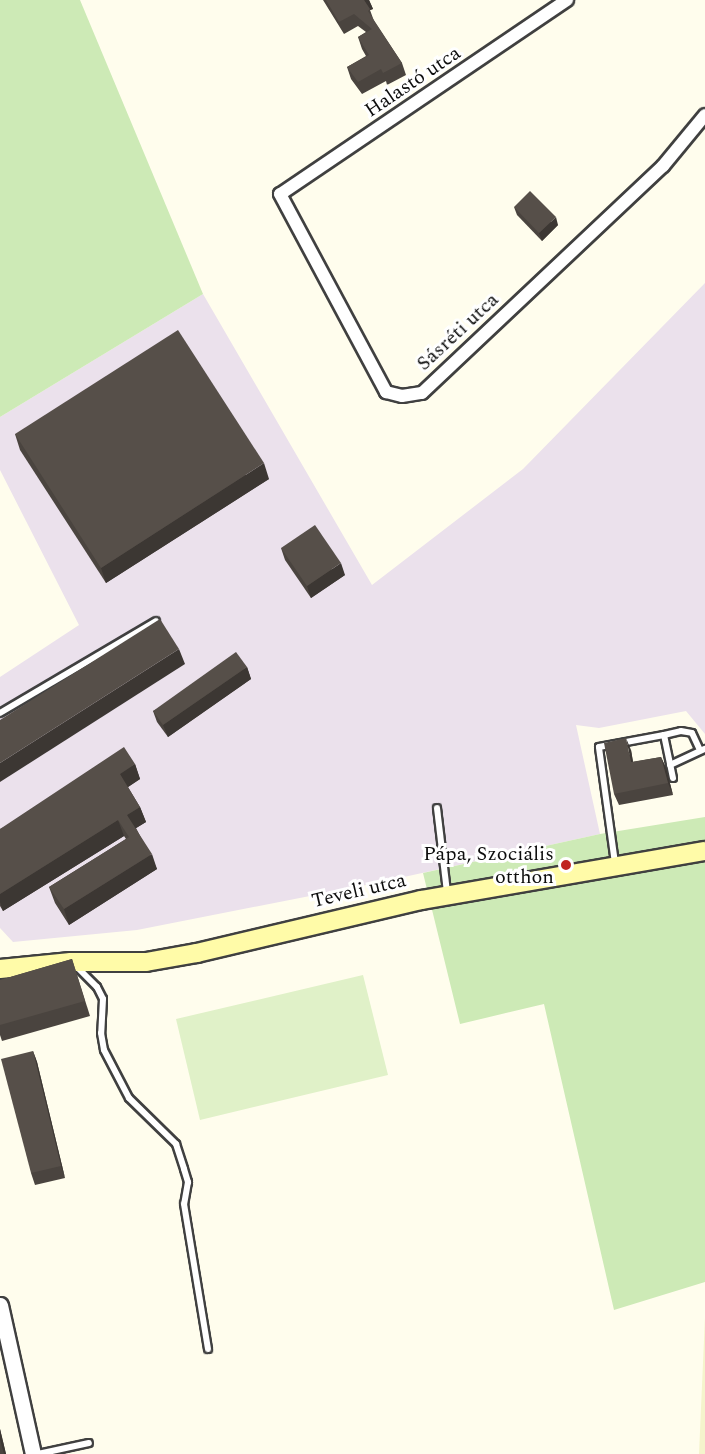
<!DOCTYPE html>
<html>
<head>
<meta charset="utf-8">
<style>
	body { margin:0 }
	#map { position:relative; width:705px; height:1454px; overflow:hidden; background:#fffded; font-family:Spectral,serif }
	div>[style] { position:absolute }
	.industrial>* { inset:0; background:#ebe1ec }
	.farmland>* { inset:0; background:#f5f4cc }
	.green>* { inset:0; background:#cdeab6 }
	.pitch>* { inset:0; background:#e0f1c8 }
	.roads { filter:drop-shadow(2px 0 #404040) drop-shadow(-2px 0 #404040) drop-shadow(0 2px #404040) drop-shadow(0 -2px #404040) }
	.service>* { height:6px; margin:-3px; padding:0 3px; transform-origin:3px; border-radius:3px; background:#fff }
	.minor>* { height:12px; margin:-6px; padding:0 6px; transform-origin:6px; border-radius:6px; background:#fff }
	.tertiary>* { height:15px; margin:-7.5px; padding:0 7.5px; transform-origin:7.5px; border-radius:7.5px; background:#fff }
	.secondary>* { height:18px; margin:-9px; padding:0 9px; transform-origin:9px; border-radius:9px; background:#fffba8 }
	.wall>* { inset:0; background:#4a443f }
	.shaded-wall>* { inset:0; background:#3c3733 }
	.building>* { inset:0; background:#564f49 }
	.dots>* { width:16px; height:16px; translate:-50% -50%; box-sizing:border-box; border:3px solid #fff; border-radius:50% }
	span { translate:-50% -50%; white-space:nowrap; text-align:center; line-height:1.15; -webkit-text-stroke:6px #fff; paint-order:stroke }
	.street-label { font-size:20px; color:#0d0d0d }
	.poi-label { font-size:20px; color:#0d0d0d }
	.right { translate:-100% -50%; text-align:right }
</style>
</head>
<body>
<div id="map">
	<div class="industrial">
		<i style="clip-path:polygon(705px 283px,705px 734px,686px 711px,599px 728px,576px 725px,600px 834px,381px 882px,137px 930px,13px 942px,0 928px,0 677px,79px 625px,0 470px,0 417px,203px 294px,372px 585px,523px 469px)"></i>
	</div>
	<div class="farmland">
		<i style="clip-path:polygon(705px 1317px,705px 1454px,699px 1454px)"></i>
	</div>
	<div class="green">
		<i style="clip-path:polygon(0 0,80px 0,203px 294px,0 417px)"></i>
		<i style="clip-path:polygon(705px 817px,705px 1282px,614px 1310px,544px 1004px,460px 1024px,423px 873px,600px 834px)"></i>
	</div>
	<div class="pitch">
		<i style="clip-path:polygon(363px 975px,388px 1075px,200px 1120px,176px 1019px)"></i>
	</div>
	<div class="roads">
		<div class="service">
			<i style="left:0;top:713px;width:181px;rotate:-30.5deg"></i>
			<i style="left:664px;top:735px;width:17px;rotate:-13deg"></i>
			<i style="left:681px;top:731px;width:11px;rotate:10deg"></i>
			<i style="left:692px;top:733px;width:19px;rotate:65deg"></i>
			<i style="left:670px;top:765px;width:38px;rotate:-25deg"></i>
			<i style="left:437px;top:808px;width:85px;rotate:83.2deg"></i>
			<i style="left:615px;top:863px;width:117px;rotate:-97.9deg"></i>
			<i style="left:599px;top:747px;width:66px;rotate:-10.5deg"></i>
			<i style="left:664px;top:735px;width:44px;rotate:78.2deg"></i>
			<i style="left:77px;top:967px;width:28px;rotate:45deg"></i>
			<i style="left:97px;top:987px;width:13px;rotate:63deg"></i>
			<i style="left:103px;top:999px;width:34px;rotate:93deg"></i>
			<i style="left:101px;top:1033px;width:17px;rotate:80deg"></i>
			<i style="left:104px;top:1050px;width:54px;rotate:62.5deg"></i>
			<i style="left:129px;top:1098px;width:66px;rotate:44.4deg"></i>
			<i style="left:176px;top:1144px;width:26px;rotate:72deg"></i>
			<i style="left:184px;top:1169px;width:14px;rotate:73deg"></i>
			<i style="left:188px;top:1182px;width:22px;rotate:100deg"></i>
			<i style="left:184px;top:1204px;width:147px;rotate:80.6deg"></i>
			<i style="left:38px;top:1454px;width:52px;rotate:-12.2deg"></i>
		</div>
		<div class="minor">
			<i style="left:567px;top:0;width:346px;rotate:145.9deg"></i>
			<i style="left:280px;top:194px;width:225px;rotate:61.8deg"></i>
			<i style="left:386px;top:392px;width:16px;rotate:14deg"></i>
			<i style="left:402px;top:396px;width:20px;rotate:-9deg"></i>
			<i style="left:422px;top:393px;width:331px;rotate:-43.3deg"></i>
			<i style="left:663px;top:166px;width:66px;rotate:-50.5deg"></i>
		</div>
		<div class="tertiary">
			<i style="left:0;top:1305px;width:153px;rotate:77.5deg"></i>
		</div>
		<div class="secondary">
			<i style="left:0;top:969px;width:71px;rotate:-5.6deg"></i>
			<i style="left:71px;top:962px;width:75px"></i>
			<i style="left:146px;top:962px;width:52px;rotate:-10deg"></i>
			<i style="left:197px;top:953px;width:230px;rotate:-13.3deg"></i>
			<i style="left:421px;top:900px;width:288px;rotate:-9.8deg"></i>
		</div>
	</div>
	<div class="wall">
		<i style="clip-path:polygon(323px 0,369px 0,373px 9px,370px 10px,374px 21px,402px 63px,406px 75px,387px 85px,386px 81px,362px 94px,351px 79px,347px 67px,366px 56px,362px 49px,358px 37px,366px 32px,358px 26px,344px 34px)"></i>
		<i style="clip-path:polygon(514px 207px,558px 225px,542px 241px,517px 215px)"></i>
		<i style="clip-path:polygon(15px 434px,269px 479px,106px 583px,20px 450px)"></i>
		<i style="clip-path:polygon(281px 548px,345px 575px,311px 598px,285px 560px)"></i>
		<i style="clip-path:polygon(247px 667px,251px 679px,168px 737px,157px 722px,153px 711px)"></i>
		<i style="clip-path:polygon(631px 750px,633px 762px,661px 757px,666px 768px,673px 795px,619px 805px,614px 794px)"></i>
		<i style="clip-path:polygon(135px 764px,140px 779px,128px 787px,140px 807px,146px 822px,136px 828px,157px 869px,69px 925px,55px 903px,49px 887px,126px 839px,124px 836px,3px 911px,0 906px,0 829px)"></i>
		<i style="clip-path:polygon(72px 959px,90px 1016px,2px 1041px,0 1035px,0 980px)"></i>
		<i style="clip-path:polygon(33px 1051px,37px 1062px,65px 1178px,35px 1185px,31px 1173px)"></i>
		<i style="clip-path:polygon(0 1429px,6px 1454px,0 1454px)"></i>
	</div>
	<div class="shaded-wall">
		<i style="clip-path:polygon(364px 0,369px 0,373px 9px,370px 10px)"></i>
		<i style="clip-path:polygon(556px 217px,558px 225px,542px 241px,539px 233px)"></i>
		<i style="clip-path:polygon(264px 463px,269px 479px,106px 583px,101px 568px)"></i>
		<i style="clip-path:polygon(341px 563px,345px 575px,311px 598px,307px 586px)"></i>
		<i style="clip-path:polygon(179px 649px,185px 664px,0 782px,0 763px)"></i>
		<i style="clip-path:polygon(247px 667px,251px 679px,168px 737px,163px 725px)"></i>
		<i style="clip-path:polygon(626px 738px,631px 750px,635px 774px,631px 762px)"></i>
		<i style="clip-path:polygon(661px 757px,666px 768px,673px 795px,668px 783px)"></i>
		<i style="clip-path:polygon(135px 764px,140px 779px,125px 789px,120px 774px)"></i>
		<i style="clip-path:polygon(140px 807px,146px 822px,133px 830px,127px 815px)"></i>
		<i style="clip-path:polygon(118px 820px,124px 836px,3px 911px,0 902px,0 894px)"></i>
		<i style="clip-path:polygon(152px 854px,157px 869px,69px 925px,64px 909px)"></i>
		<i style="clip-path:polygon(33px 1051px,37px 1062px,65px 1178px,61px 1166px)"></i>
		<i style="clip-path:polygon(0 1429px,6px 1454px,4px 1454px,2px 1447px,0 1439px)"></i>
	</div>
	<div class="building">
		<i style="clip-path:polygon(326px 0,364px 0,370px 9px,368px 11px,402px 63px,383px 73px,381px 69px,358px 82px,347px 67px,369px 55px,358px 37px,372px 29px,354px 14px,339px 22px)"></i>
		<i style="clip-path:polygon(530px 191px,556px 217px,539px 233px,514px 207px)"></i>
		<i style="clip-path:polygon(178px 330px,264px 463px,101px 568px,15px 434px)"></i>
		<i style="clip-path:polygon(315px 525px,341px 563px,307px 586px,281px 548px)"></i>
		<i style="clip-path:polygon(160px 619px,179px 649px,0 763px,0 720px)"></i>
		<i style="clip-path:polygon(236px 652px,247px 667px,163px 725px,153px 711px)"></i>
		<i style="clip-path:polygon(626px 738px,631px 762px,661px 757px,668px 783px,614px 794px,604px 743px)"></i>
		<i style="clip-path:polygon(124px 747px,135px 764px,120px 774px,140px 807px,127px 815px,152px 854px,64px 909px,49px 887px,129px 837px,118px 820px,0 894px,0 829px)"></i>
		<i style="clip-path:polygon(72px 959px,85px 1001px,0 1025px,0 980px)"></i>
		<i style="clip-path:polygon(33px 1051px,61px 1166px,31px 1173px,1px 1059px)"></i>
	</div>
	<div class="dots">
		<i style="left:566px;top:865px;background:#c02522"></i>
	</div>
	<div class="street-label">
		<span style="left:413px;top:82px;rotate:-34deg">Halastó utca</span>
		<span style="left:458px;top:332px;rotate:-43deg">Sásréti utca</span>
		<span style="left:359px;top:891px;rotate:-13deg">Teveli utca</span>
	</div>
	<div class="poi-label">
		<span class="right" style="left:554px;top:866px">Pápa, Szociális<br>otthon</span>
	</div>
</div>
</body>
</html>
